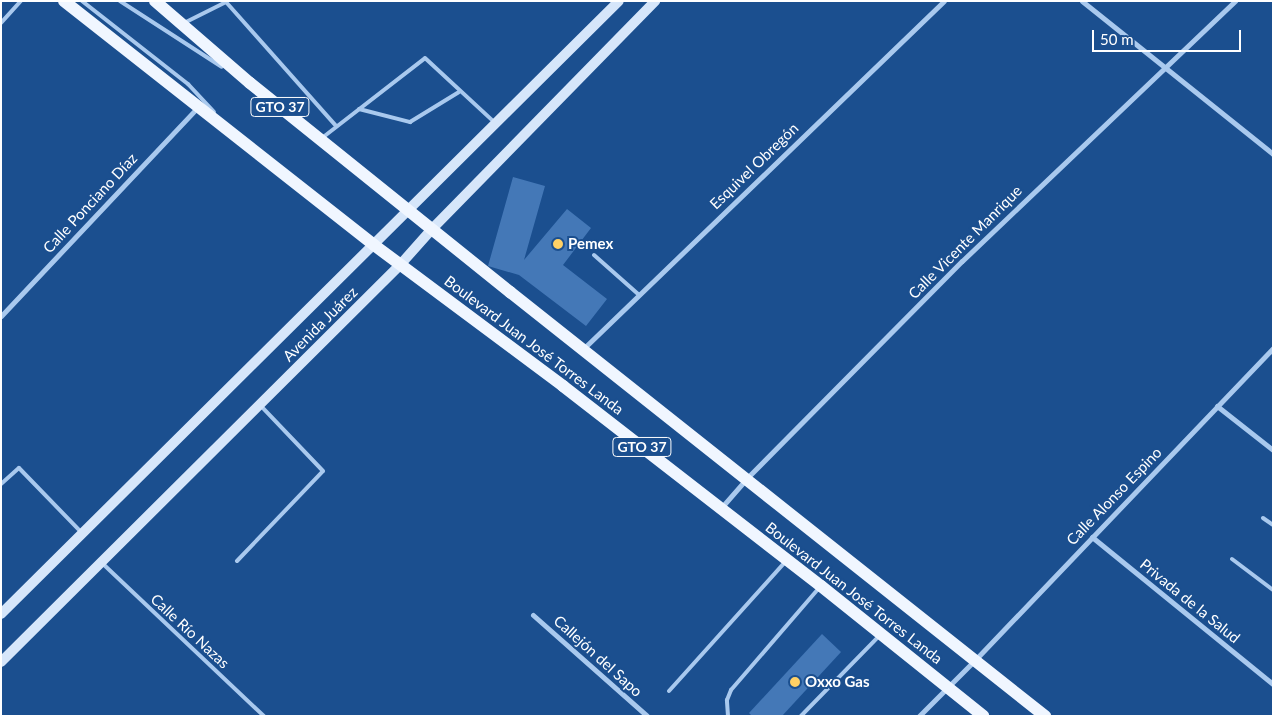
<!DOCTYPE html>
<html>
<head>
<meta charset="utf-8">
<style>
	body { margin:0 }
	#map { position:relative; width:1274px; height:717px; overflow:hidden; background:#1b4f8f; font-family:Lato,sans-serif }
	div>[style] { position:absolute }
	.building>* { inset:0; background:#4478b7 }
	.lane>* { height:4px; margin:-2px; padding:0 2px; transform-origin:2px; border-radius:2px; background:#a9c9ee }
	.street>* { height:5px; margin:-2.5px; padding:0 2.5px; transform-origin:2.5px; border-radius:2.5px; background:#a9c9ee }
	.secondary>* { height:10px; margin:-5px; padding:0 5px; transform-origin:5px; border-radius:5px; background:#d6e6fa }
	.primary>* { height:12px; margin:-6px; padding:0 6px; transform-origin:6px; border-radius:6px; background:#f0f6ff }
	.dots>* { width:14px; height:14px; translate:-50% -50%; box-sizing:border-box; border:2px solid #1b4f8f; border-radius:50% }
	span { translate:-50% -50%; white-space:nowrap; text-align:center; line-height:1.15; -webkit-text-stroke:4px #1b4f8f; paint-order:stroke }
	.shield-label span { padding:1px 4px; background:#1b4f8f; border:1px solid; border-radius:4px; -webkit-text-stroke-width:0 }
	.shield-label { font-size:14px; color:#fff; font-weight:700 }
	.street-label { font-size:15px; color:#fff }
	.poi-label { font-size:15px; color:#fff; font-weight:700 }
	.left { translate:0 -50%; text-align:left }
	.frame { position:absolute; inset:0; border:2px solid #fff; pointer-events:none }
	.scale { position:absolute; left:1092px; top:30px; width:149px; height:22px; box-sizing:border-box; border:2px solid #fff; border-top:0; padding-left:6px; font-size:15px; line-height:18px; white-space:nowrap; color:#fff; -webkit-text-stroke:4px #1b4f8f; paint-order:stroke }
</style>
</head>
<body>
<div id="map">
	<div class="building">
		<i style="clip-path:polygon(513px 177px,545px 186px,524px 260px,567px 209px,591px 228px,563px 265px,607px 299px,586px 326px,519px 275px,488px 266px)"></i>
		<i style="clip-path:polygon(822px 634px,841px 652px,782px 716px,752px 716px,749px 713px)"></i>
	</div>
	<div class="lane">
		<i style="left:82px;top:1px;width:135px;rotate:38.1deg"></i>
		<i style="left:188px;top:84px;width:38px;rotate:47deg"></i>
		<i style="left:120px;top:1px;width:121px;rotate:32.9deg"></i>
		<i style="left:1px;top:23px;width:30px;rotate:-48deg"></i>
		<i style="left:184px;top:23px;width:47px;rotate:-26.6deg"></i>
		<i style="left:226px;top:2px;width:166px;rotate:48.4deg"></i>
		<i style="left:359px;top:109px;width:53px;rotate:14.3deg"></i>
		<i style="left:410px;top:122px;width:57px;rotate:-31.5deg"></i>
		<i style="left:322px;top:138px;width:130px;rotate:-37.8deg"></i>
		<i style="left:425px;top:58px;width:94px;rotate:42.8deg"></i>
		<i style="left:594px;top:255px;width:60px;rotate:41.6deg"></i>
		<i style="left:1px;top:484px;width:24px;rotate:-42deg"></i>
		<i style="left:19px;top:468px;width:89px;rotate:45.9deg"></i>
		<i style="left:1263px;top:518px;width:12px;rotate:35deg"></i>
		<i style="left:1232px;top:559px;width:51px;rotate:37.1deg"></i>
		<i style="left:237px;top:561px;width:124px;rotate:-46.3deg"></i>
		<i style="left:323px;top:471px;width:91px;rotate:-133.7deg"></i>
		<i style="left:102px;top:563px;width:223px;rotate:43.4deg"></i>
		<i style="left:669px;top:691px;width:173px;rotate:-48deg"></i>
		<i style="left:728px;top:716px;width:16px;rotate:-94deg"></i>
		<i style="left:727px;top:700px;width:11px;rotate:-68deg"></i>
		<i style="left:731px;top:690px;width:135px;rotate:-49.2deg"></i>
		<i style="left:801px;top:716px;width:113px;rotate:-45.7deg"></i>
	</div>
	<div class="street">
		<i style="left:1082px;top:1px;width:245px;rotate:38.7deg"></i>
		<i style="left:1px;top:316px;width:287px;rotate:-46.7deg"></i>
		<i style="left:583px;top:349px;width:501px;rotate:-43.95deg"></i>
		<i style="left:1217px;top:406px;width:71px;rotate:38.2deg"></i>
		<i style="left:721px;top:508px;width:40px;rotate:-49deg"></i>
		<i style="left:747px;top:478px;width:305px;rotate:-45.3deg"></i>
		<i style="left:962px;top:261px;width:377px;rotate:-43.6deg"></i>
		<i style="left:1092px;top:537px;width:233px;rotate:39.1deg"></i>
		<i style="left:533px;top:615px;width:152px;rotate:41.5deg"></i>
		<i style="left:919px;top:716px;width:78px;rotate:-45deg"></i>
		<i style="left:974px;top:661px;width:433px;rotate:-46.3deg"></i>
	</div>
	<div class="secondary">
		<i style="left:1px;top:614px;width:870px;rotate:-44.77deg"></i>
		<i style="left:1px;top:662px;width:563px;rotate:-44.86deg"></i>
		<i style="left:400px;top:265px;width:48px;rotate:-48.4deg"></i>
		<i style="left:432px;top:229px;width:319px;rotate:-45.6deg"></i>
	</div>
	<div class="primary">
		<i style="left:64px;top:1px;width:395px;rotate:38.2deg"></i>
		<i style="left:374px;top:245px;width:236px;rotate:36.7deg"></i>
		<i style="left:563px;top:386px;width:326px;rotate:37.8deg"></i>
		<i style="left:821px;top:586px;width:208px;rotate:38.7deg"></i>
		<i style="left:155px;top:1px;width:125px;rotate:40.8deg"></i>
		<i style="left:250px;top:83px;width:334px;rotate:38.8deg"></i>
		<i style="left:510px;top:292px;width:683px;rotate:38.4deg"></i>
	</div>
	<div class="dots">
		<i style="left:558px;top:244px;background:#ffd166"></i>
		<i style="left:795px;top:682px;background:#ffd166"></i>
	</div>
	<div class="shield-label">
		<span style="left:280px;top:107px">GTO 37</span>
		<span style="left:642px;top:447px">GTO 37</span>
	</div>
	<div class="street-label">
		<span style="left:754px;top:166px;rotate:-44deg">Esquivel Obregón</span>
		<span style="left:90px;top:203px;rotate:-47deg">Calle Ponciano Díaz</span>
		<span style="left:965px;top:242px;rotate:-45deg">Calle Vicente Manrique</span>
		<span style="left:320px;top:324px;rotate:-45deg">Avenida Juárez</span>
		<span style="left:534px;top:345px;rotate:37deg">Boulevard Juan José Torres Landa</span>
		<span style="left:1114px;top:496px;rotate:-46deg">Calle Alonso Espino</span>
		<span style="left:854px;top:593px;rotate:38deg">Boulevard Juan José Torres Landa</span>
		<span style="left:1190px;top:601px;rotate:39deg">Privada de la Salud</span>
		<span style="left:190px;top:631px;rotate:43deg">Calle Río Nazas</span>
		<span style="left:598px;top:656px;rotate:42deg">Callejón del Sapo</span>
	</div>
	<div class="poi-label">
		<span class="left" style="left:568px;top:244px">Pemex</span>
		<span class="left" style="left:805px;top:682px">Oxxo Gas</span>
	</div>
	<div class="frame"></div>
	<div class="scale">50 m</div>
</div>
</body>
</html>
